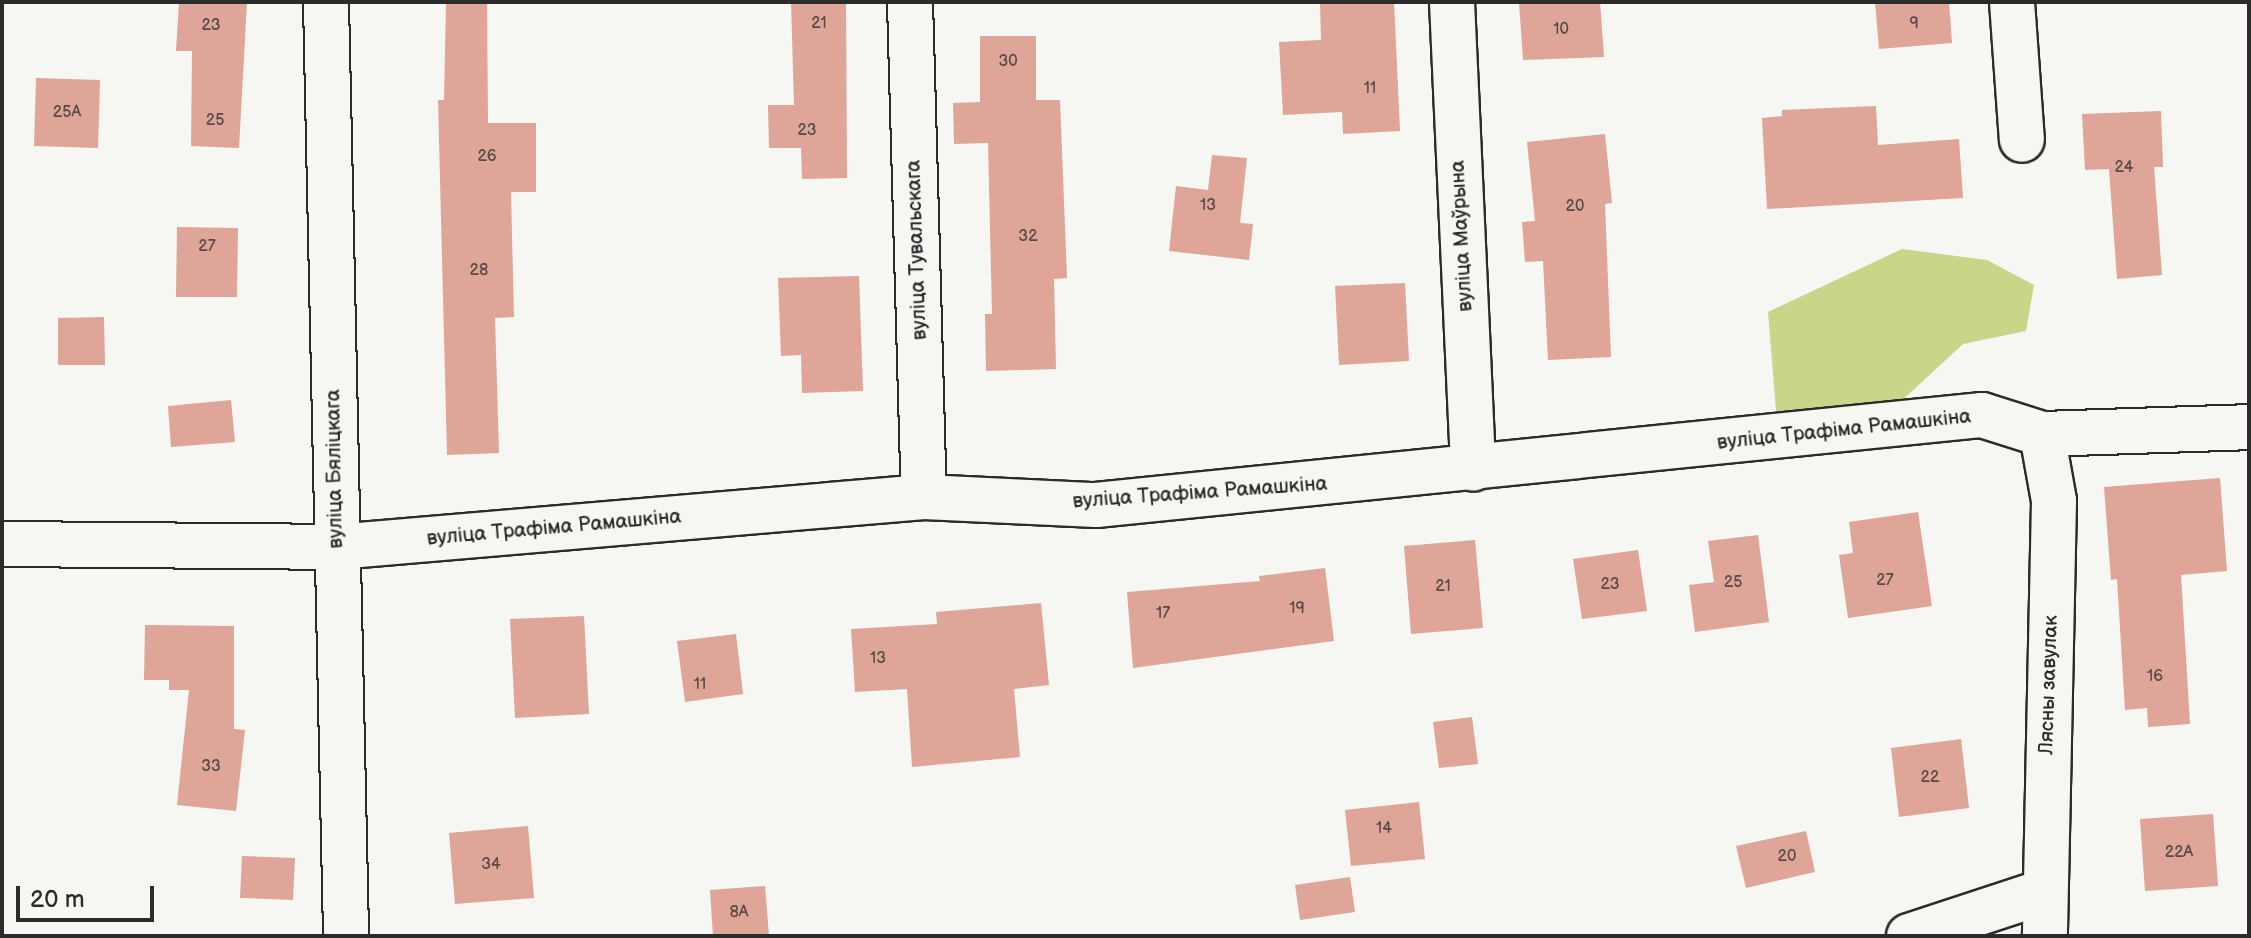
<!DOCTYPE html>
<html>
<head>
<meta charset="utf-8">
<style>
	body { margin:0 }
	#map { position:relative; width:2251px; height:938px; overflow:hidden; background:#f6f6f2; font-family:"Balsamiq Sans",sans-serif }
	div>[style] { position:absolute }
	.green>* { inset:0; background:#c8d68a }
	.building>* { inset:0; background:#dea598 }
	.roads { filter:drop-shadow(2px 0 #2b2b2b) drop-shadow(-2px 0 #2b2b2b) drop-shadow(0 2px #2b2b2b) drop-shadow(0 -2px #2b2b2b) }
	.street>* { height:44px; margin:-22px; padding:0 22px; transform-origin:22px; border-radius:22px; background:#f6f6f2 }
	span { translate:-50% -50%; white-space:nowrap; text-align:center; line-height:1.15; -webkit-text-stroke:6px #f6f6f2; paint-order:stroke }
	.number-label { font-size:16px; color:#584a46 }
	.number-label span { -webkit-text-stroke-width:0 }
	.street-label { font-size:20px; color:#2b2b2b }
	.frame { position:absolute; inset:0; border:4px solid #2b2b2b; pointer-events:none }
	.scale { position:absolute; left:16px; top:886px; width:138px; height:36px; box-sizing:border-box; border:4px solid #2b2b2b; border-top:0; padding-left:10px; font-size:24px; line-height:28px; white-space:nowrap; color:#2b2b2b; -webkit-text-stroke:6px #f6f6f2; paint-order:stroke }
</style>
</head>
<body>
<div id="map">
	<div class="green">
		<i style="clip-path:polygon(1902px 249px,1987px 260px,2034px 285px,2026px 331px,1963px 344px,1896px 406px,1800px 430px,1776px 410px,1768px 312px)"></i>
	</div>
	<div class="building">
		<i style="clip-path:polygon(179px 2px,247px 2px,239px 148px,191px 146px,192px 51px,176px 51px)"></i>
		<i style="clip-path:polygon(446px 2px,487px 2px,488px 123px,536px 123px,536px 192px,511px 192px,514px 317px,495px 318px,499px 453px,447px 455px,438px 100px,444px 100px)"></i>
		<i style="clip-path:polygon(791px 2px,846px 2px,847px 178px,802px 179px,801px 148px,769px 148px,768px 105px,794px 105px)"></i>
		<i style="clip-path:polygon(1320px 2px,1394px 2px,1400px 131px,1343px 134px,1342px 112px,1283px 115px,1279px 42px,1321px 40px)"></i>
		<i style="clip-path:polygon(1519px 2px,1600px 2px,1604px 57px,1523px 60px)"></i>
		<i style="clip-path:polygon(1875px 2px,1949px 2px,1952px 43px,1879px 49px)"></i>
		<i style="clip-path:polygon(980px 36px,1036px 36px,1036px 100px,1060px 100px,1067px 278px,1054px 279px,1056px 369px,986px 371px,985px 314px,992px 314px,988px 143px,954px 144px,953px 103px,980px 102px)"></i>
		<i style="clip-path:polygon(36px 78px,100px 80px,98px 148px,34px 146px)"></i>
		<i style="clip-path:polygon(1876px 106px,1878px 145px,1959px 139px,1963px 198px,1767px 209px,1762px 118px,1782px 116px,1782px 110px)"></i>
		<i style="clip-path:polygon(2161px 111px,2163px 167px,2154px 167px,2162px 275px,2117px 279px,2109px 169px,2085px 170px,2082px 114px)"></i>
		<i style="clip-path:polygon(1605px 134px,1612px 203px,1605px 204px,1611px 357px,1548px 360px,1543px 261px,1525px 262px,1522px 222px,1535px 221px,1527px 142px)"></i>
		<i style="clip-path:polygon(1212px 155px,1247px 158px,1240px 223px,1253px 224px,1249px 260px,1169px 251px,1176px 186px,1208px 190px)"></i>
		<i style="clip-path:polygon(177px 227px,238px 228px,237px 297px,176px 297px)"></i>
		<i style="clip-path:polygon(859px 276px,863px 391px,802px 393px,801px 355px,781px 356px,778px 278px)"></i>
		<i style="clip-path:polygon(1405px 283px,1409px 361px,1339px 365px,1335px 286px)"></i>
		<i style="clip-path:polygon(104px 317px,105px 365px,58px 365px,58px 318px)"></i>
		<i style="clip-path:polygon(231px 400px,235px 442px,171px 447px,168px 406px)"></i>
		<i style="clip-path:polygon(2220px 478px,2227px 571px,2181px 575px,2190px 724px,2148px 727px,2147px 708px,2125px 710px,2117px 579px,2111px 580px,2104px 487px)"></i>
		<i style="clip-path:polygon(1918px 512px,1932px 606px,1848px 618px,1839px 555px,1853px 553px,1849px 522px)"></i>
		<i style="clip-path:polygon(1758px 535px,1769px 622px,1695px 632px,1689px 585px,1714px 582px,1708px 541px)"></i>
		<i style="clip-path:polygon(1475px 540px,1483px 628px,1411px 634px,1404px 546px)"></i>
		<i style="clip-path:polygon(1638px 550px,1647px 611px,1582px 619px,1573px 559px)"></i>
		<i style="clip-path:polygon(1325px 568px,1334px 641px,1133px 668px,1127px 592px,1260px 581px,1259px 576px)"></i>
		<i style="clip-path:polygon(1041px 603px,1049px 685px,1014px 689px,1020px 757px,912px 767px,907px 689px,855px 692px,851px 629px,937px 624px,936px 612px)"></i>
		<i style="clip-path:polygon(584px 616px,589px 714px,515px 718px,510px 619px)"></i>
		<i style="clip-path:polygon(145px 625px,234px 626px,234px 729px,245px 730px,236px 811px,177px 805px,189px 690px,169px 690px,169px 680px,144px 680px)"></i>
		<i style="clip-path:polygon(736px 634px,743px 694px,685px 702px,677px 641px)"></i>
		<i style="clip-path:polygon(1472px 717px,1478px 764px,1439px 768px,1433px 722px)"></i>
		<i style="clip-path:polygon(1961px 739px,1969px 808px,1899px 817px,1891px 748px)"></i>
		<i style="clip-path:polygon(1419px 802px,1425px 859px,1351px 866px,1345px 810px)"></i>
		<i style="clip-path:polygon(2213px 814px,2218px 886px,2145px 891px,2140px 819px)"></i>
		<i style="clip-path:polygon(528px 826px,534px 898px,455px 904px,449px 833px)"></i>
		<i style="clip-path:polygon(1806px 831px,1815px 872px,1746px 888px,1736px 846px)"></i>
		<i style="clip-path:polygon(242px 856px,295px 858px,293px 900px,240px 898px)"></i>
		<i style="clip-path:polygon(1350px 877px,1355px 912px,1300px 920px,1295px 885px)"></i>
		<i style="clip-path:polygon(765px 886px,769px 936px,713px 936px,710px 890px)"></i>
	</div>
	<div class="roads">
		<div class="street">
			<i style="left:326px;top:2px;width:934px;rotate:88.77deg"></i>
			<i style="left:910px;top:2px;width:495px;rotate:88.4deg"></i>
			<i style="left:1452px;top:2px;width:467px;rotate:87.4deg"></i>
			<i style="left:2012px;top:2px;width:138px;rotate:85.9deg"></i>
			<i style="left:2042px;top:434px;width:68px;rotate:79.8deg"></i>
			<i style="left:2054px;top:501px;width:435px;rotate:91.2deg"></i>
			<i style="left:2px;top:544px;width:334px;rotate:0.5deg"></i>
			<i style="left:336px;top:547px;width:590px;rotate:-4.86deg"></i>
			<i style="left:924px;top:497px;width:172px;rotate:2.7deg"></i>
			<i style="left:1096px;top:505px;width:891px;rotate:-5.8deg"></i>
			<i style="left:1982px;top:415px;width:63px;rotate:17.6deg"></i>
			<i style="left:2042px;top:434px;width:207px;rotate:-1.9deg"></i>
			<i style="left:1909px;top:936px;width:141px;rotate:-18.2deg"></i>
		</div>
	</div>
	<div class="number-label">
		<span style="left:819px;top:24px">21</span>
		<span style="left:1914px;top:24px">9</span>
		<span style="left:211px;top:26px">23</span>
		<span style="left:1561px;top:30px">10</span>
		<span style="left:1008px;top:62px">30</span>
		<span style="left:1370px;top:89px">11</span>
		<span style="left:67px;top:113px">25А</span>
		<span style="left:215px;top:121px">25</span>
		<span style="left:807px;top:131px">23</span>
		<span style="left:487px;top:157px">26</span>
		<span style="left:2124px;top:168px">24</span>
		<span style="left:1208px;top:206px">13</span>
		<span style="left:1575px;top:207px">20</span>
		<span style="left:1028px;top:237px">32</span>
		<span style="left:207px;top:247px">27</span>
		<span style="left:479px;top:271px">28</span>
		<span style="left:1885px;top:581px">27</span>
		<span style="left:1733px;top:583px">25</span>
		<span style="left:1610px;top:585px">23</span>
		<span style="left:1443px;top:587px">21</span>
		<span style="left:1297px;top:609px">19</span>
		<span style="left:1163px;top:614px">17</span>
		<span style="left:878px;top:659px">13</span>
		<span style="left:2155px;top:677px">16</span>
		<span style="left:700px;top:685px">11</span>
		<span style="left:211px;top:767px">33</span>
		<span style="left:1930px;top:778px">22</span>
		<span style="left:1384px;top:829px">14</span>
		<span style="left:2179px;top:853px">22А</span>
		<span style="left:1787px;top:857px">20</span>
		<span style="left:491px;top:865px">34</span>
		<span style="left:739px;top:913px">8А</span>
	</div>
	<div class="street-label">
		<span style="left:1462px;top:236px;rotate:-93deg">вуліца Маўрына</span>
		<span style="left:917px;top:250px;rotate:-92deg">вуліца Тувальскага</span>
		<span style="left:1844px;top:430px;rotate:-6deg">вуліца Трафіма Рамашкіна</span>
		<span style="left:335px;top:469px;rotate:-91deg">вуліца Бяліцкага</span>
		<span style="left:1200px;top:493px;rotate:-4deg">вуліца Трафіма Рамашкіна</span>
		<span style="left:554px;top:528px;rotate:-5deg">вуліца Трафіма Рамашкіна</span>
		<span style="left:2049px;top:685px;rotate:-88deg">Лясны завулак</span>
	</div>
	<div class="frame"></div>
	<div class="scale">20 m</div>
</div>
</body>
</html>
